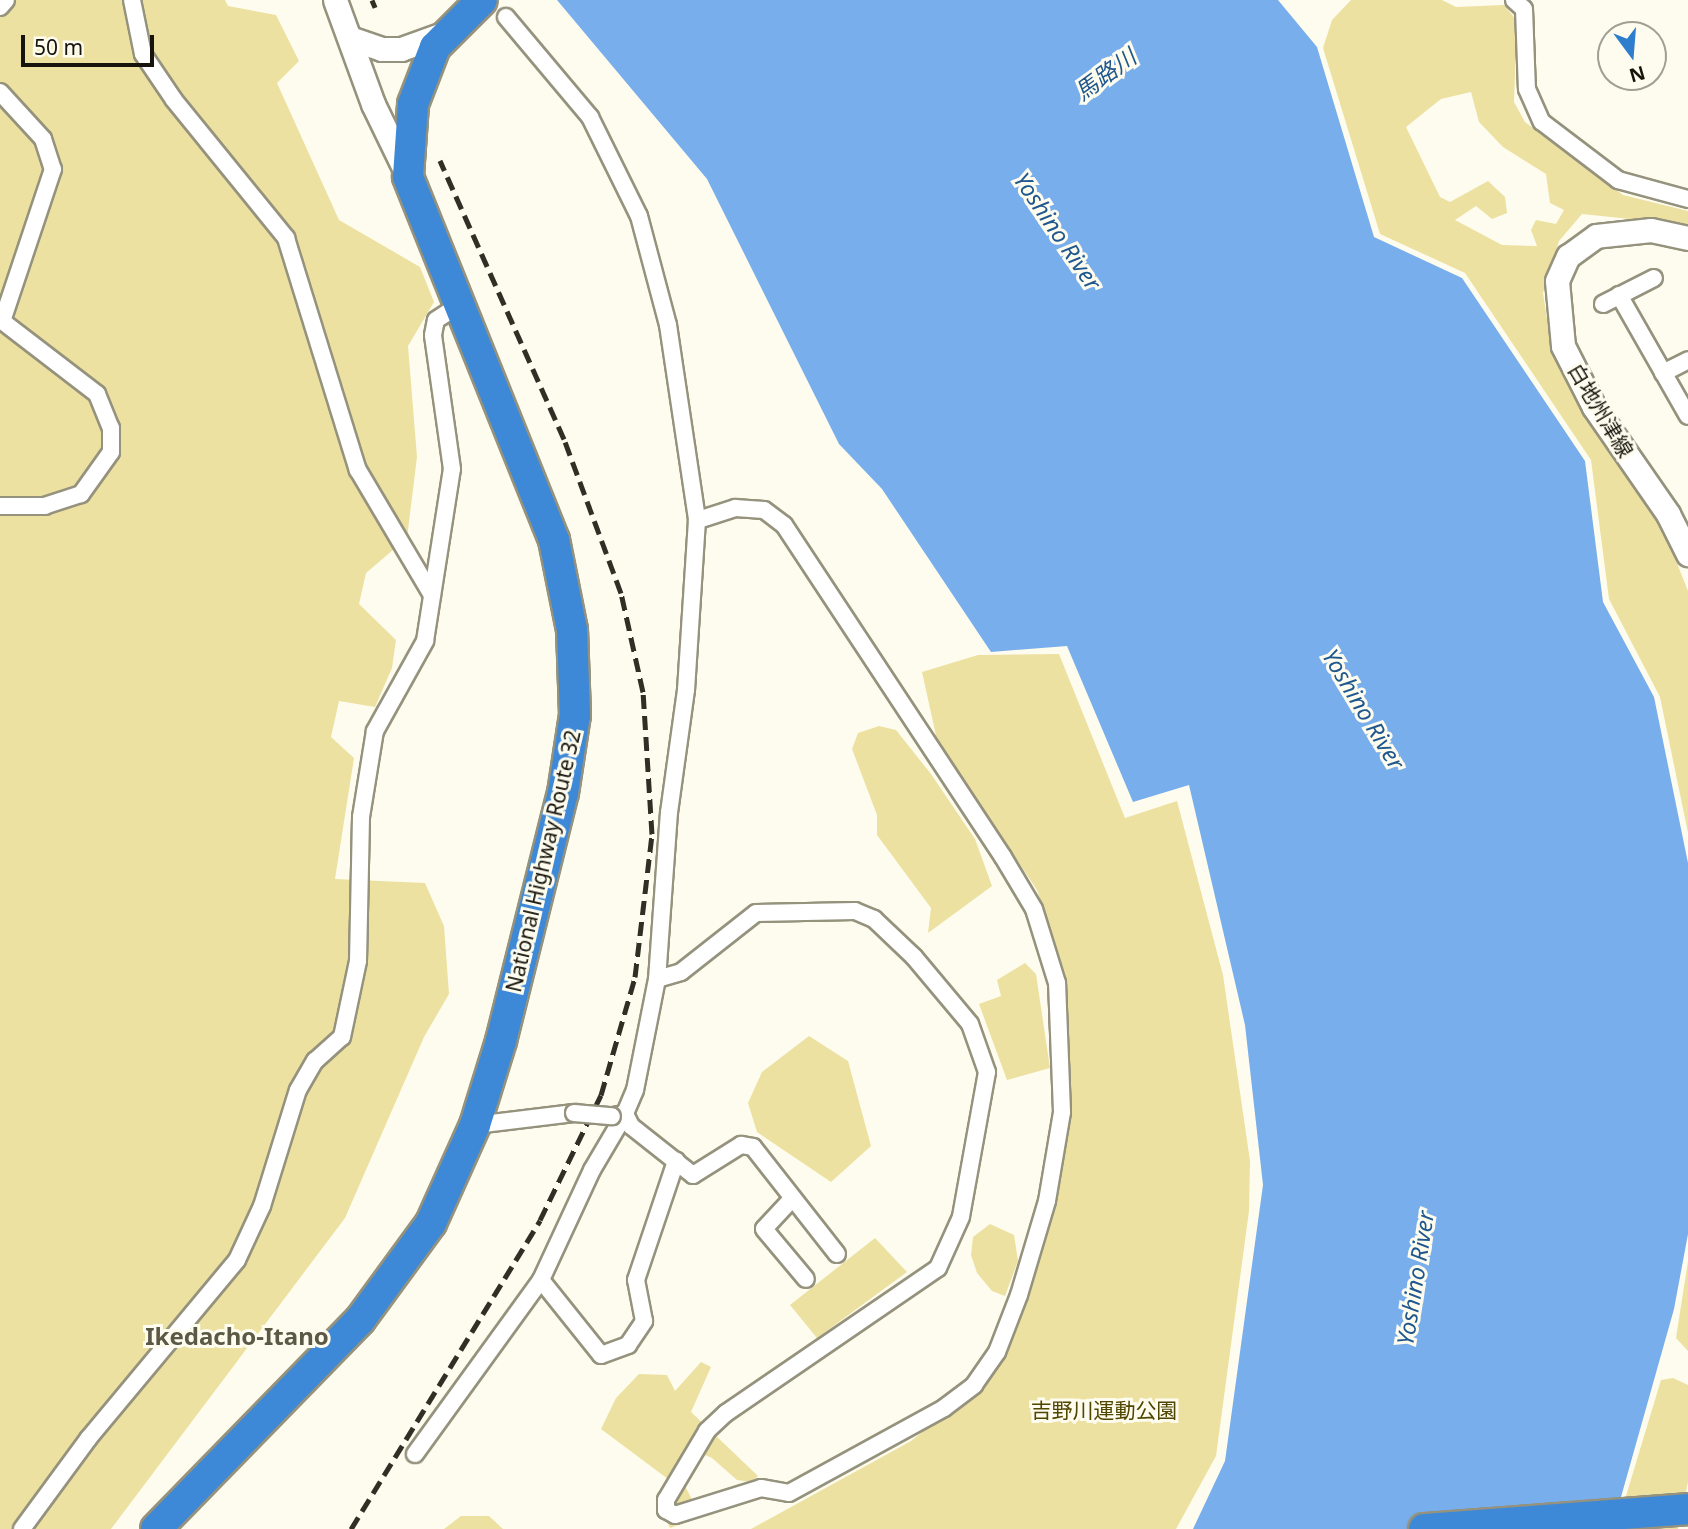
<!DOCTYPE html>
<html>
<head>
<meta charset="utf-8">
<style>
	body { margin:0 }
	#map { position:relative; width:1688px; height:1529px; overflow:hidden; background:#fefcee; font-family:"Noto Sans","Noto Sans JP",sans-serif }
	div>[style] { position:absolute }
	.green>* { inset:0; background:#ece1a1 }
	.water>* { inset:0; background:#77aeeb }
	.roads { filter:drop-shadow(2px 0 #95927d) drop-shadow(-2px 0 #95927d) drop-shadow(0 2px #95927d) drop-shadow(0 -2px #95927d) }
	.street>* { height:16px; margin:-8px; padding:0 8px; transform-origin:8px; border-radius:8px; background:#fff }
	.secondary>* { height:23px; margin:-11.5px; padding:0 11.5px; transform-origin:11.5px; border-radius:11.5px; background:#fff }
	.highway>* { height:30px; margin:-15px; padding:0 15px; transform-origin:15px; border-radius:15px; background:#3e89d7 }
	.rail>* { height:5px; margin-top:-2.5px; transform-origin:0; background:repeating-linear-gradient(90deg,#302e25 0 14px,transparent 0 21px) }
	.bridges { filter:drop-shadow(2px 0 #95927d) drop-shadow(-2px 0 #95927d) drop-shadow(0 2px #95927d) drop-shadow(0 -2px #95927d) }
	.street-bridge>* { height:16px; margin:-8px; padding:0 8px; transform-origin:8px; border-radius:8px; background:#fff }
	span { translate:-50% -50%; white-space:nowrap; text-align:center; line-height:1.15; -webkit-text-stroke:6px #fefcee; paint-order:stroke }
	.street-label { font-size:21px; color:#16140c }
	.park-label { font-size:21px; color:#504600 }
	.water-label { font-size:23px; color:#1f578f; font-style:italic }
	.quarter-label { font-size:24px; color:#5b5845; font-weight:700 }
	.north { position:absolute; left:1597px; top:21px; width:70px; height:70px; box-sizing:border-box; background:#fefcee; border:2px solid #a19f94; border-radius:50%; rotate:164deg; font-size:19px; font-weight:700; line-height:28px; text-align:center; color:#16140c }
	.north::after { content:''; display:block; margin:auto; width:24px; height:32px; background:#2f7ecd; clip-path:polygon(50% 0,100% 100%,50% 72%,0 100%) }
	.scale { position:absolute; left:21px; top:35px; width:133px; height:32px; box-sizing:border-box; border:4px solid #16140c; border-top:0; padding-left:9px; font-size:21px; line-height:24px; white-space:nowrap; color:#16140c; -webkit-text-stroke:5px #fefcee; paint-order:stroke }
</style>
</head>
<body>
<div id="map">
	<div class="green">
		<i style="clip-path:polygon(0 0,225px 0,228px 6px,276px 15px,299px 61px,277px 83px,339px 220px,420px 267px,434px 302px,408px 346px,417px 457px,407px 538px,366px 573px,359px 604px,396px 640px,392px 668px,375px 707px,339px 701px,331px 737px,354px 758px,335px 879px,425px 883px,444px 926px,449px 994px,424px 1037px,345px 1218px,111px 1529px,0 1529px)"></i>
		<i style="clip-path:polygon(evenodd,1351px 0,1442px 0,1456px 7px,1504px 5px,1517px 21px,1514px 102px,1525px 122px,1623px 195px,1688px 211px,1688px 225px,1582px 214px,1559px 241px,1543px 293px,1550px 339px,1565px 377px,1665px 533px,1688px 591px,1688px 833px,1660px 697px,1609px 599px,1591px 460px,1465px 273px,1380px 234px,1323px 48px,1332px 20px,1351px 0,1471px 92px,1479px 122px,1503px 147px,1546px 174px,1550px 203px,1564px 210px,1556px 224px,1536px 220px,1531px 230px,1537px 246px,1502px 245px,1455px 220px,1476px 206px,1492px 219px,1507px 213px,1505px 197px,1488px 181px,1450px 202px,1440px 197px,1406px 127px,1441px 99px,1471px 92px)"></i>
		<i style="clip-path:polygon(1059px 654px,1125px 818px,1177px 801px,1223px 975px,1250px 1161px,1249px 1211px,1216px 1456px,1176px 1529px,751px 1529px,911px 1441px,974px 1391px,1051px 1212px,1069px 1091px,1066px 976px,1037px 890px,937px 740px,922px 672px,978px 655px)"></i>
		<i style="clip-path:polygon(879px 726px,896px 730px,931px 774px,975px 839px,992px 886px,928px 933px,931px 908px,877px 835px,877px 815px,852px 749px,858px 733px)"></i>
		<i style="clip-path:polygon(1025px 963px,1036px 974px,1050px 1068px,1007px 1080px,979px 1004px,1001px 996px,997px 980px)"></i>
		<i style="clip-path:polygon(809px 1036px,848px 1061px,871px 1146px,831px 1182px,757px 1132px,748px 1103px,762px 1072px)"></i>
		<i style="clip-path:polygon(990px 1224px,1014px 1235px,1018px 1261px,1005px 1296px,992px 1291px,977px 1273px,971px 1255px,973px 1237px)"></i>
		<i style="clip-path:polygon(875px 1238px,907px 1272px,817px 1338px,790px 1305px)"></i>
		<i style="clip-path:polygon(1688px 1261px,1688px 1351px,1676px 1338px)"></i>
		<i style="clip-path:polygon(701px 1362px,711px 1367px,691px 1412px,758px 1476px,751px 1482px,737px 1480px,712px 1458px,686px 1447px,684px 1484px,701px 1517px,670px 1528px,656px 1498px,668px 1479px,601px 1429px,616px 1398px,639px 1374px,667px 1375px,675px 1391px)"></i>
		<i style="clip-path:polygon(1673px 1378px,1688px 1385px,1688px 1482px,1678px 1529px,1616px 1529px,1661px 1380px)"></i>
		<i style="clip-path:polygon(461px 1516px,489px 1516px,503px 1529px,444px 1529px)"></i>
	</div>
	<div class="water">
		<i style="clip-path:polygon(557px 0,1278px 0,1317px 47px,1374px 237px,1462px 278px,1585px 461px,1603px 602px,1654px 697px,1688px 863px,1688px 1234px,1674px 1309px,1612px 1529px,1193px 1529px,1225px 1461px,1263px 1185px,1245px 1025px,1189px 785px,1133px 802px,1067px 646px,991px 652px,882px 489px,839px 444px,707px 179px)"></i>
	</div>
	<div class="roads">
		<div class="street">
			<i style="left:132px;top:0;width:55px;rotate:78.5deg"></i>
			<i style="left:143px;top:54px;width:55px;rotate:56deg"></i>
			<i style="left:174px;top:100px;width:178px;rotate:50.9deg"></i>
			<i style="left:286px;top:238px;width:243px;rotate:72.8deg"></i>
			<i style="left:358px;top:470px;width:145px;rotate:59.4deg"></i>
			<i style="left:1514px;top:0;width:13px;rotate:42deg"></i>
			<i style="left:1524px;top:9px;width:80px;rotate:87.9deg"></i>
			<i style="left:1527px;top:89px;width:36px;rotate:66deg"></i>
			<i style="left:1542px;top:122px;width:96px;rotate:37.3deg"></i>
			<i style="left:1618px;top:180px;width:73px;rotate:15.2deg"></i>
			<i style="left:0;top:7px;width:9px;rotate:-49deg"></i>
			<i style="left:506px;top:17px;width:131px;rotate:50deg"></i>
			<i style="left:590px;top:117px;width:110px;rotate:63.7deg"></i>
			<i style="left:639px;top:216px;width:113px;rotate:75.1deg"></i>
			<i style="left:668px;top:325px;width:197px;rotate:81.5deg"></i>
			<i style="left:697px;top:520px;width:170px;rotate:93.7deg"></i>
			<i style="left:686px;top:690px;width:123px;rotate:97.9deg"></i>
			<i style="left:669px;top:812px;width:167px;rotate:94.1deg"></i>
			<i style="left:657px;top:979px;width:113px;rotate:101.2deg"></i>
			<i style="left:635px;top:1090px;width:26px;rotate:113deg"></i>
			<i style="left:625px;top:1114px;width:13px;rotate:171deg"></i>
			<i style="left:0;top:92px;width:64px;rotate:47.5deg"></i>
			<i style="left:43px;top:139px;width:32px;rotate:72deg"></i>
			<i style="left:53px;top:169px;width:160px;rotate:108.5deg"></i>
			<i style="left:2px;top:321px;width:120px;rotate:37.5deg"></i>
			<i style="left:97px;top:394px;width:37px;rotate:68deg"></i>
			<i style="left:111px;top:428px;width:24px;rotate:90deg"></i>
			<i style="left:111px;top:452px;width:52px;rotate:125.5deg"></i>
			<i style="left:81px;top:494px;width:38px;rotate:162deg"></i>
			<i style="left:45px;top:506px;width:45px;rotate:180deg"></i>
			<i style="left:1619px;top:295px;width:139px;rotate:60.3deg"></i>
			<i style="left:1603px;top:304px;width:57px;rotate:-27deg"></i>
			<i style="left:1663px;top:373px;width:28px;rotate:-27deg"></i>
			<i style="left:657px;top:979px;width:25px;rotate:-16deg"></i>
			<i style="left:681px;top:972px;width:95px;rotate:-38.2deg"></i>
			<i style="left:756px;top:913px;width:99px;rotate:-1.2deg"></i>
			<i style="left:855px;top:911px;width:21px;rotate:23deg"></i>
			<i style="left:874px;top:919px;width:55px;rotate:43.5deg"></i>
			<i style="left:914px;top:957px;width:87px;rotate:50.1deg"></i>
			<i style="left:970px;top:1024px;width:51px;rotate:70.5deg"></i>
			<i style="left:987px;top:1072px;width:147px;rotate:100.2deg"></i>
			<i style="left:961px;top:1217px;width:56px;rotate:114.3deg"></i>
			<i style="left:938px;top:1268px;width:257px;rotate:145.6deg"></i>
			<i style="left:726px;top:1413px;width:26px;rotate:137deg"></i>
			<i style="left:707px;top:1431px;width:80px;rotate:120.7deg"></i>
			<i style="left:666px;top:1500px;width:10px;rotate:90deg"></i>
			<i style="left:666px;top:1510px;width:10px;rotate:29deg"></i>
			<i style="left:675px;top:1515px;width:90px;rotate:-17.4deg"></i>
			<i style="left:761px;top:1488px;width:28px;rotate:10deg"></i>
			<i style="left:789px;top:1493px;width:177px;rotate:-28.7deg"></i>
			<i style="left:944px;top:1408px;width:38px;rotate:-37deg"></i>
			<i style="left:974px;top:1385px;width:40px;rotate:-55.1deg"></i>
			<i style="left:997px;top:1352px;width:61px;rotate:-68.9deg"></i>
			<i style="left:1019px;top:1295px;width:98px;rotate:-73.4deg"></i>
			<i style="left:1047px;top:1201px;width:90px;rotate:-80.4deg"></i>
			<i style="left:1062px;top:1112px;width:129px;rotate:-92.2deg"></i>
			<i style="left:1057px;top:983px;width:77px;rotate:-107.3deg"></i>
			<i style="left:1034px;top:909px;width:61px;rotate:-120.8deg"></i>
			<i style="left:1003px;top:857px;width:398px;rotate:-123.4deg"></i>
			<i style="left:784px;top:525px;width:25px;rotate:-143deg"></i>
			<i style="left:764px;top:510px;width:29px;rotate:-176deg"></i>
			<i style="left:735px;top:508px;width:40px;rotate:162deg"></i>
			<i style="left:625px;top:1114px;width:65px;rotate:120.5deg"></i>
			<i style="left:592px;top:1170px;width:121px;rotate:114.9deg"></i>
			<i style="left:541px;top:1280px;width:96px;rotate:51.3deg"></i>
			<i style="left:601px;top:1355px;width:29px;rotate:-20deg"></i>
			<i style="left:628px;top:1345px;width:29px;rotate:-56deg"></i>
			<i style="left:644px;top:1321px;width:42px;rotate:-101deg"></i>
			<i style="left:636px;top:1280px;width:126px;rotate:-71.4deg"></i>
			<i style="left:625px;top:1114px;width:13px;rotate:63deg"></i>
			<i style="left:631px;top:1126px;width:79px;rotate:38.3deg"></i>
			<i style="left:693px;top:1175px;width:57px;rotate:-32deg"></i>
			<i style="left:741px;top:1145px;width:12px;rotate:9deg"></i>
			<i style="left:753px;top:1147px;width:136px;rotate:51.9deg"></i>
			<i style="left:475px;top:1125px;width:100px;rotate:-6.9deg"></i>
			<i style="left:790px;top:1201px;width:38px;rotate:133deg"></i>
			<i style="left:764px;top:1229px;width:65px;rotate:50deg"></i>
			<i style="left:415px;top:1454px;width:215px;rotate:-54.1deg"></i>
			<i style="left:22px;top:1529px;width:112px;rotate:-53.7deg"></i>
			<i style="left:88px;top:1439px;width:233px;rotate:-50.2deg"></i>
			<i style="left:237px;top:1260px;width:60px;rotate:-65.2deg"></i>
			<i style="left:262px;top:1206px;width:121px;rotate:-72.8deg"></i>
			<i style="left:298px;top:1090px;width:34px;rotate:-60deg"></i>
			<i style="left:315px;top:1061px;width:36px;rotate:-42deg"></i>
			<i style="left:342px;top:1037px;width:78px;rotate:-78.1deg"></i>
			<i style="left:358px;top:961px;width:144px;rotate:-88.8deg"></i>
			<i style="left:361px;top:817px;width:87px;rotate:-80.8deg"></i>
			<i style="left:375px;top:731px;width:103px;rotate:-60.9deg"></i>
			<i style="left:425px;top:641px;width:174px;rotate:-81.1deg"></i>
			<i style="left:452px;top:469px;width:135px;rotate:-98.1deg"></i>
			<i style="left:433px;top:335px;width:15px;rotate:-79deg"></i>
			<i style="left:436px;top:320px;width:27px;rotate:-33deg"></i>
		</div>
		<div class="secondary">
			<i style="left:335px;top:0;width:111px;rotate:69.9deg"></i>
			<i style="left:373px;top:104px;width:80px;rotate:64.1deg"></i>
			<i style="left:350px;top:38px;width:34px;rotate:19deg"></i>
			<i style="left:382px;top:49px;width:19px"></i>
			<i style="left:401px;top:49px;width:45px;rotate:-19.7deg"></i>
			<i style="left:1688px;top:238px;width:38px;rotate:-168deg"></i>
			<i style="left:1651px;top:230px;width:55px;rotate:173.8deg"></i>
			<i style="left:1596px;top:236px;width:34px;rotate:144deg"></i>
			<i style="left:1568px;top:256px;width:27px;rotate:114deg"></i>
			<i style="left:1557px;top:281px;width:65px;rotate:84.7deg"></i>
			<i style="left:1563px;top:346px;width:68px;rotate:63.1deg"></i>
			<i style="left:1594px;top:407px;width:130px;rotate:55.3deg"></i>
			<i style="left:1668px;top:514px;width:45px;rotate:63.4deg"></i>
		</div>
		<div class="highway">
			<i style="left:156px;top:1529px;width:292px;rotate:-45.7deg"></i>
			<i style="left:360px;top:1320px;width:120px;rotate:-53.8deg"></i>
			<i style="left:431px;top:1223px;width:107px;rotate:-65.8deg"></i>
			<i style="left:475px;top:1125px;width:88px;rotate:-72.8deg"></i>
			<i style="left:501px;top:1041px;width:256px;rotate:-76deg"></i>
			<i style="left:563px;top:793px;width:79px;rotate:-81.3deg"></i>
			<i style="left:575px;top:715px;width:85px;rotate:-92deg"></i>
			<i style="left:572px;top:630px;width:92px;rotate:-101.3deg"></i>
			<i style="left:554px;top:540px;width:392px;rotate:-111.9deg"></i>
			<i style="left:408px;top:176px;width:72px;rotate:-86deg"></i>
			<i style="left:413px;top:104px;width:61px;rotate:-68.9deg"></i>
			<i style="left:435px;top:47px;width:66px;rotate:-45deg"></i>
			<i style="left:1424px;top:1529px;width:265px;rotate:-4.3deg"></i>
		</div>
	</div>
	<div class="rail">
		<i style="left:372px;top:0;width:8px;rotate:67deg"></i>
		<i style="left:351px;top:1529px;width:362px;rotate:-58.5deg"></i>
		<i style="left:540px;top:1220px;width:139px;rotate:-64deg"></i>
		<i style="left:601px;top:1095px;width:123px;rotate:-73.9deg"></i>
		<i style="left:635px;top:977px;width:144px;rotate:-83.2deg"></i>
		<i style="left:652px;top:834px;width:142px;rotate:-93.6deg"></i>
		<i style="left:643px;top:692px;width:101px;rotate:-102.5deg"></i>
		<i style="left:621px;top:593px;width:164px;rotate:-110.3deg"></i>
		<i style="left:564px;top:439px;width:305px;rotate:-114deg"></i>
	</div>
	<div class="bridges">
		<div class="street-bridge">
			<i style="left:574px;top:1113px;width:38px;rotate:5deg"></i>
		</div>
	</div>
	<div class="street-label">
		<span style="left:1601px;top:410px;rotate:59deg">白地州津線</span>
		<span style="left:543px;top:861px;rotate:-77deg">National Highway Route 32</span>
	</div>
	<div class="park-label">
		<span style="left:1104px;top:1410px">吉野川運動公園</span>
	</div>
	<div class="water-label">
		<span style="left:1105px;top:74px;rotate:-36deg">馬路川</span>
		<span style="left:1058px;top:231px;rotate:56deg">Yoshino River</span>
		<span style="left:1364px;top:709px;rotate:59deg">Yoshino River</span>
		<span style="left:1415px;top:1278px;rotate:-81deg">Yoshino River</span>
	</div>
	<div class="quarter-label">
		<span style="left:237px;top:1336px">Ikedacho-Itano</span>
	</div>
	<div class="north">N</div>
	<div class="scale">50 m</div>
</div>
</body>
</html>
